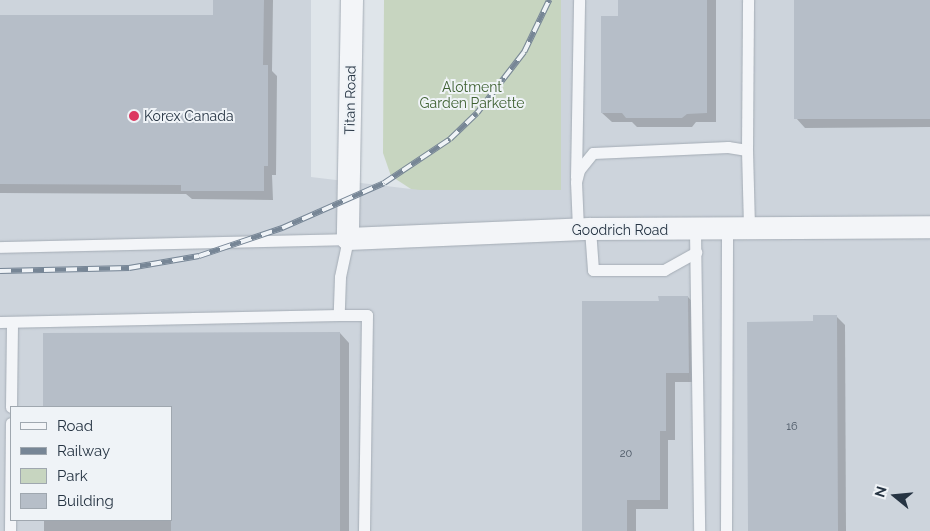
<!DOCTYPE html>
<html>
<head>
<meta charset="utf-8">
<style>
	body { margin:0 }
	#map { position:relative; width:930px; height:531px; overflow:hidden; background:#dfe5ea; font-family:Raleway,sans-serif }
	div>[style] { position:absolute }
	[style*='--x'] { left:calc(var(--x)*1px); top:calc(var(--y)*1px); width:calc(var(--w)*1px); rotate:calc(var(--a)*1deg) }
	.built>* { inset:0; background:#cdd4dc }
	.green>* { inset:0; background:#c7d5c0 }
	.shadow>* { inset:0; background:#0003 }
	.building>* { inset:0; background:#b6bec8; transform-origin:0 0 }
	.roads { filter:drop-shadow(0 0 1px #a4acb5) drop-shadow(0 0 1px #a4acb5) }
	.lane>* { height:11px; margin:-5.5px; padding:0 5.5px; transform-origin:5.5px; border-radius:5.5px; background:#f3f5f8 }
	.street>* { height:22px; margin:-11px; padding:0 11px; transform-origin:11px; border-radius:11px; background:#f3f5f8 }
	.rail>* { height:5.5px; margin-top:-2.75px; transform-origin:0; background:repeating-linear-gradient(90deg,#eff3f7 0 11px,#778696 0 22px); box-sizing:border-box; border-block:1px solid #778696 }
	.dots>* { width:14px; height:14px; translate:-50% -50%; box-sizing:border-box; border:2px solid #eff3f7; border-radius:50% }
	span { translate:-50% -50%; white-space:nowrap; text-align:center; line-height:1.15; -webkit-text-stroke:4px #eff3f7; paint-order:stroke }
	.number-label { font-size:11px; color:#4a5664 }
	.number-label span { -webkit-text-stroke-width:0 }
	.park-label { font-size:14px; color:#3f6132 }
	.street-label { font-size:14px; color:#263443 }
	.poi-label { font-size:14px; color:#263443 }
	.left { translate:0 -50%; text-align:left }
	.legend { position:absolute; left:10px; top:406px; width:162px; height:115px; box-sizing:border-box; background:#eff3f7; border:1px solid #9fa7af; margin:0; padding:6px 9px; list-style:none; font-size:15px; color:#263443 }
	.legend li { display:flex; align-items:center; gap:10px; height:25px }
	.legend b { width:25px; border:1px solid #9fa7af }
	.north { position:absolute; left:870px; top:471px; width:50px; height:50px; -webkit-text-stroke:4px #eff3f7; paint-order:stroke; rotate:287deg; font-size:14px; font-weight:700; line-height:20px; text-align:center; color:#263443 }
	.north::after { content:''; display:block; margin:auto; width:18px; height:22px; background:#263443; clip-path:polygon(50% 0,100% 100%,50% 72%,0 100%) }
</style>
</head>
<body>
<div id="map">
	<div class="built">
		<div style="clip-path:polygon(evenodd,0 0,311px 0,311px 177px,411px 189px,560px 190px,561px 0,930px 0,930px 531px,0 531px,0 0,11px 407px,171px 407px,171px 520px,11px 520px,11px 407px)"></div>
	</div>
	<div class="green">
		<div style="clip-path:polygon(384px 0,561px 0,561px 190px,420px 190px,411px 189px,391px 176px,383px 153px)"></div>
	</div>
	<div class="shadow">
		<div style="clip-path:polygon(215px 0,273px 0,272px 71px,277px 76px,276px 175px,272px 175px,273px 200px,192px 199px,186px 194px,0 193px,0 16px,215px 16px)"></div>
		<div style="clip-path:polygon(620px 0,716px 0,716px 122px,696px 122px,692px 127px,637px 127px,632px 122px,612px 122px,602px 113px,620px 17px)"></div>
		<div style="clip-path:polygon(795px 0,930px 0,930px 127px,805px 128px,796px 118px)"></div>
		<div style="clip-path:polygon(688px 297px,697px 307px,698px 382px,675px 382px,675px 440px,668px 440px,668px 509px,636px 509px,636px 531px,584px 531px,661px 302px)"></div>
		<div style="clip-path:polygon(836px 316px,845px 325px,846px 531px,749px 531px,814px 322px)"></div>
		<div style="clip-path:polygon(340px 333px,349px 343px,349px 531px,44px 531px,44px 520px,171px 520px,171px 407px,44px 407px,44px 334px)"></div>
	</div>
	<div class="building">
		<div style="clip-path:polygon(213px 0,264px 0,263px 65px,268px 65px,268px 166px,264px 166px,264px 191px,181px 191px,181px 185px,0 184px,0 15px,213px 15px)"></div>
		<div style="clip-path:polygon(618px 0,707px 0,707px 113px,687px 114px,682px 118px,626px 118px,622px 113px,601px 113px,601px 16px,618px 16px)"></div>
		<div style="left:794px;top:0;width:136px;height:119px"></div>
		<div style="clip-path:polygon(658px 296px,688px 296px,689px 373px,666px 373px,666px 431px,660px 431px,660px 500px,627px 500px,627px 531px,582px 531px,582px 301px,659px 301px)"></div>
		<div style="clip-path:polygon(813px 315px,837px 315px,838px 531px,748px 531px,747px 322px,813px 321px)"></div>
		<div style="clip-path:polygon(340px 332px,340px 531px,171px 531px,171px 407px,43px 407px,43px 333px)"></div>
	</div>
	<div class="roads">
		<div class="lane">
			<div style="--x:747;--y:150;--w:150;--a:-89.6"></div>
			<div style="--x:576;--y:177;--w:177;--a:-89"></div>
			<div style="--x:578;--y:229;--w:47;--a:-92.4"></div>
			<div style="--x:576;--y:182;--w:12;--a:-76"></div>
			<div style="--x:579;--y:170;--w:22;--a:-51"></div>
			<div style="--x:593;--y:153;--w:135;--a:-2.5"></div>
			<div style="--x:728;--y:147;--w:19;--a:9"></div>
			<div style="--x:747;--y:150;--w:79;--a:88.5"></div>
			<div style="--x:590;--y:229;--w:41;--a:85.8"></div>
			<div style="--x:593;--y:270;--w:71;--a:0"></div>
			<div style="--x:664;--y:270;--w:37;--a:-29"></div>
			<div style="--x:695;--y:231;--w:300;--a:89.2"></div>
			<div style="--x:0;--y:247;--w:348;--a:-1.3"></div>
			<div style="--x:348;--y:239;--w:39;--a:102"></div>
			<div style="--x:340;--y:277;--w:38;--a:92"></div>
			<div style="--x:339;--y:315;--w:339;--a:178.8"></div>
			<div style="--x:339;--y:315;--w:28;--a:0"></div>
			<div style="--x:367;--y:315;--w:216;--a:90.8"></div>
			<div style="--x:11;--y:407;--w:85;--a:-89.3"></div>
			<div style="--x:10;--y:531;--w:108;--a:-89.5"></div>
			<div style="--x:726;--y:531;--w:302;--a:-89.8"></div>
		</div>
		<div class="street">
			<div style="--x:352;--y:0;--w:239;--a:91"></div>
			<div style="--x:348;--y:239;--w:242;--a:-2.4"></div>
			<div style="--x:590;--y:229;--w:340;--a:-0.3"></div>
		</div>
	</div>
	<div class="rail">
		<div style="--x:0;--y:271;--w:129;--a:-1.3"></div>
		<div style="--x:129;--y:268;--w:71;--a:-9.7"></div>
		<div style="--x:199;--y:256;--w:88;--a:-18.6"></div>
		<div style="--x:282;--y:228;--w:111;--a:-23.8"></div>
		<div style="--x:384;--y:183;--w:79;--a:-33.7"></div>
		<div style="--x:450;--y:139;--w:37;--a:-44"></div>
		<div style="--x:477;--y:113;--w:77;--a:-52.4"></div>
		<div style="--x:524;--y:52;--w:58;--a:-64.3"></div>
	</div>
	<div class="dots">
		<div style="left:134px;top:116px;background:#dc3760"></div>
	</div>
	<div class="number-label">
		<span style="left:792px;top:427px">16</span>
		<span style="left:626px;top:454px">20</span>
	</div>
	<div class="park-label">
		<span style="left:472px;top:95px">Alotment<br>Garden Parkette</span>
	</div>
	<div class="street-label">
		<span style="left:350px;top:100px;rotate:-89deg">Titan Road</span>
		<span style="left:620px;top:230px">Goodrich Road</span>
	</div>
	<div class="poi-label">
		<span class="left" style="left:144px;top:116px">Korex Canada</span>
	</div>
	<ul class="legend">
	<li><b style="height:6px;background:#f3f5f8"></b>Road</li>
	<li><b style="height:6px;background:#778696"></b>Railway</li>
	<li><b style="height:14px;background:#c7d5c0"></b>Park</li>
	<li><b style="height:14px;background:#b6bec8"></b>Building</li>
	</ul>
	<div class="north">N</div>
</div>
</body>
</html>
